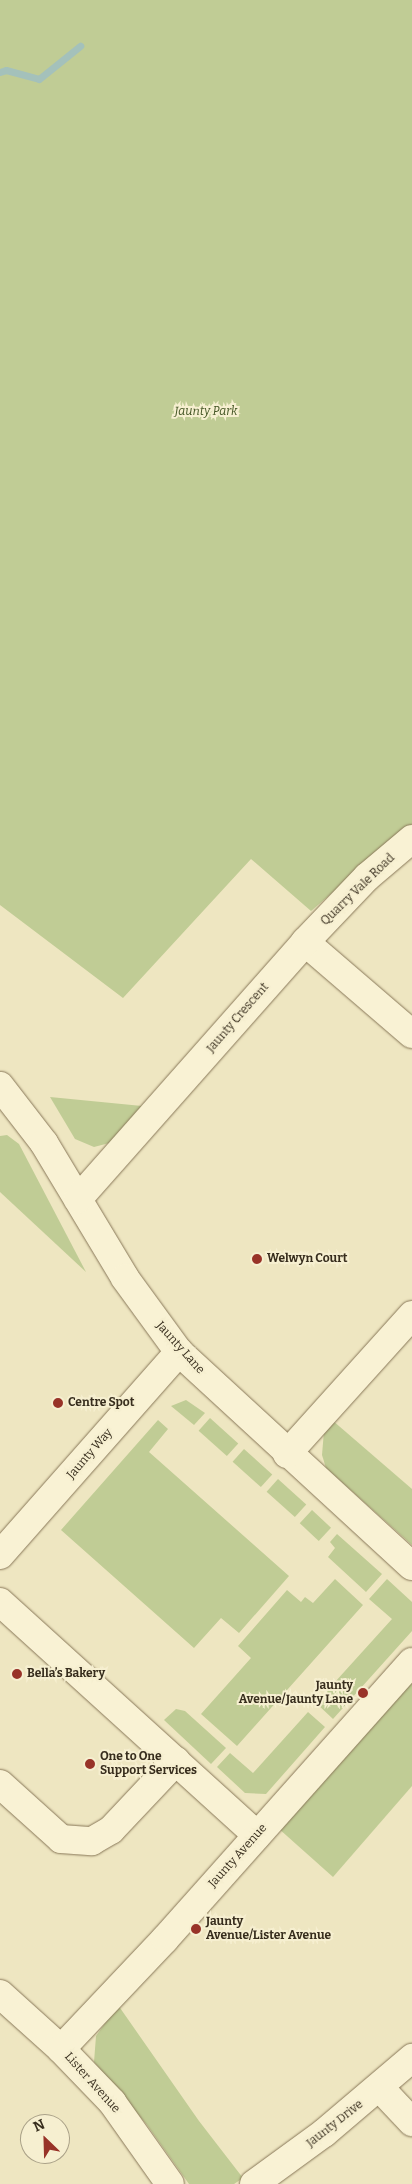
<!DOCTYPE html>
<html>
<head>
<meta charset="utf-8">
<style>
	body { margin:0 }
	#map { position:relative; width:412px; height:2184px; overflow:hidden; background:#eee6c1; font-family:Bitter,serif }
	div>[style] { position:absolute }
	[style*='--x'] { left:calc(var(--x)*1px); top:calc(var(--y)*1px); width:calc(var(--w)*1px); rotate:calc(var(--a)*1deg) }
	.green>* { inset:0; background:#c0cc95; transform-origin:0 0 }
	.stream>* { height:7px; margin:-3.5px; padding:0 3.5px; transform-origin:3.5px; border-radius:3.5px; background:#a4c1bb }
	.roads { filter:drop-shadow(0 0 1px #887758) drop-shadow(0 0 1px #887758) }
	.minor>* { height:28px; margin:-14px; padding:0 14px; transform-origin:14px; border-radius:14px; background:#f9f2d4 }
	.dots>* { width:14px; height:14px; translate:-50% -50%; box-sizing:border-box; border:2px solid #f6efd0; border-radius:50% }
	span { translate:-50% -50%; white-space:nowrap; text-align:center; line-height:1.15; -webkit-text-stroke:4px #f6efd0; paint-order:stroke }
	.park-label { font-size:12px; color:#425423; font-style:italic }
	.street-label { font-size:12px; color:#372d1d }
	.poi-label { font-size:12px; color:#372d1d; font-weight:700 }
	.left { translate:0 -50%; text-align:left }
	.right { translate:-100% -50%; text-align:right }
	.north { position:absolute; left:20px; top:2114px; width:50px; height:50px; box-sizing:border-box; background:#f6efd0; border:1px solid #aaa188; border-radius:50%; rotate:336deg; font-size:14px; font-weight:700; line-height:20px; text-align:center; color:#372d1d }
	.north::after { content:''; display:block; margin:auto; width:18px; height:22px; background:#983328; clip-path:polygon(50% 0,100% 100%,50% 72%,0 100%) }
</style>
</head>
<body>
<div id="map">
	<div class="green">
		<div style="clip-path:polygon(0 0,412px 0,412px 824px,311px 911px,251px 859px,123px 998px,0 905px)"></div>
		<div style="clip-path:polygon(50px 1097px,142px 1106px,113px 1142px,94px 1147px,75px 1139px)"></div>
		<div style="clip-path:polygon(7px 1135px,19px 1144px,86px 1272px,0 1192px,0 1136px)"></div>
		<div style="clip-path:polygon(186px 1400px,205px 1413px,194px 1425px,171px 1406px)"></div>
		<div style="left:210px;top:1418px;width:38px;height:17px;rotate:42deg"></div>
		<div style="clip-path:polygon(158px 1420px,168px 1429px,149px 1452px,289px 1576px,239px 1633px,221px 1618px,194px 1648px,61px 1530px)"></div>
		<div style="clip-path:polygon(332px 1420px,412px 1489px,412px 1545px,326px 1468px,322px 1455px,324px 1431px)"></div>
		<div style="left:244px;top:1449px;width:38px;height:17px;rotate:42deg"></div>
		<div style="left:278px;top:1479px;width:38px;height:17px;rotate:42deg"></div>
		<div style="left:312px;top:1510px;width:26px;height:18px;rotate:43deg"></div>
		<div style="clip-path:polygon(337px 1534px,382px 1574px,366px 1592px,328px 1557px,335px 1548px,330px 1542px)"></div>
		<div style="clip-path:polygon(335px 1579px,363px 1605px,237px 1746px,201px 1714px,251px 1658px,238px 1646px,287px 1590px,301px 1602px,305px 1597px,313px 1603px)"></div>
		<div style="clip-path:polygon(387px 1579px,412px 1602px,412px 1631px,333px 1719px,316px 1703px,392px 1619px,369px 1599px)"></div>
		<div style="clip-path:polygon(412px 1677px,412px 1786px,333px 1877px,278px 1828px)"></div>
		<div style="clip-path:polygon(176px 1709px,185px 1711px,226px 1748px,211px 1764px,164px 1720px)"></div>
		<div style="clip-path:polygon(308px 1712px,325px 1727px,266px 1794px,245px 1793px,217px 1767px,230px 1753px,253px 1773px)"></div>
		<div style="clip-path:polygon(118px 2005px,199px 2121px,243px 2178px,234px 2184px,189px 2184px,147px 2125px,94px 2062px,96px 2036px)"></div>
	</div>
	<div class="stream">
		<div style="--x:0;--y:72;--w:6;--a:-18"></div>
		<div style="--x:6;--y:70;--w:34;--a:15"></div>
		<div style="--x:39;--y:79;--w:53;--a:-38.8"></div>
	</div>
	<div class="roads">
		<div class="minor">
			<div style="--x:305;--y:942;--w:141;--a:40.7"></div>
			<div style="--x:0;--y:1086;--w:72;--a:52.3"></div>
			<div style="--x:44;--y:1143;--w:157;--a:59"></div>
			<div style="--x:125;--y:1278;--w:92;--a:53.9"></div>
			<div style="--x:179;--y:1352;--w:316;--a:42.6"></div>
			<div style="--x:78;--y:1199;--w:343;--a:-48.5"></div>
			<div style="--x:305;--y:942;--w:90;--a:-46.4"></div>
			<div style="--x:367;--y:877;--w:59;--a:-40.2"></div>
			<div style="--x:287;--y:1454;--w:187;--a:-48"></div>
			<div style="--x:0;--y:1555;--w:271;--a:-48.6"></div>
			<div style="--x:0;--y:1602;--w:347;--a:42.2"></div>
			<div style="--x:0;--y:1784;--w:82;--a:42"></div>
			<div style="--x:61;--y:1839;--w:31;--a:4"></div>
			<div style="--x:92;--y:1841;--w:22;--a:-30"></div>
			<div style="--x:111;--y:1830;--w:95;--a:-46.7"></div>
			<div style="--x:0;--y:1994;--w:82;--a:42"></div>
			<div style="--x:61;--y:2049;--w:74;--a:46.1"></div>
			<div style="--x:112;--y:2102;--w:100;--a:54.7"></div>
			<div style="--x:61;--y:2049;--w:151;--a:-46.6"></div>
			<div style="--x:165;--y:1939;--w:371;--a:-48.3"></div>
			<div style="--x:380;--y:2088;--w:47;--a:46.7"></div>
			<div style="--x:254;--y:2184;--w:87;--a:-36.1"></div>
			<div style="--x:324;--y:2133;--w:116;--a:-40.4"></div>
		</div>
	</div>
	<div class="dots">
		<div style="left:257px;top:1259px;background:#983328"></div>
		<div style="left:58px;top:1403px;background:#983328"></div>
		<div style="left:17px;top:1674px;background:#983328"></div>
		<div style="left:363px;top:1693px;background:#983328"></div>
		<div style="left:90px;top:1764px;background:#983328"></div>
		<div style="left:196px;top:1929px;background:#983328"></div>
	</div>
	<div class="park-label">
		<span style="left:206px;top:412px">Jaunty Park</span>
	</div>
	<div class="street-label">
		<span style="left:358px;top:890px;rotate:-44deg">Quarry Vale Road</span>
		<span style="left:238px;top:1018px;rotate:-49deg">Jaunty Crescent</span>
		<span style="left:180px;top:1348px;rotate:48deg">Jaunty Lane</span>
		<span style="left:90px;top:1454px;rotate:-49deg">Jaunty Way</span>
		<span style="left:238px;top:1856px;rotate:-48deg">Jaunty Avenue</span>
		<span style="left:92px;top:2083px;rotate:48deg">Lister Avenue</span>
		<span style="left:335px;top:2124px;rotate:-38deg">Jaunty Drive</span>
	</div>
	<div class="poi-label">
		<span class="left" style="left:267px;top:1259px">Welwyn Court</span>
		<span class="left" style="left:68px;top:1403px">Centre Spot</span>
		<span class="left" style="left:27px;top:1674px">Bella’s Bakery</span>
		<span class="right" style="left:353px;top:1693px">Jaunty<br>Avenue/Jaunty Lane</span>
		<span class="left" style="left:100px;top:1764px">One to One<br>Support Services</span>
		<span class="left" style="left:206px;top:1929px">Jaunty<br>Avenue/Lister Avenue</span>
	</div>
	<div class="north">N</div>
</div>
</body>
</html>
